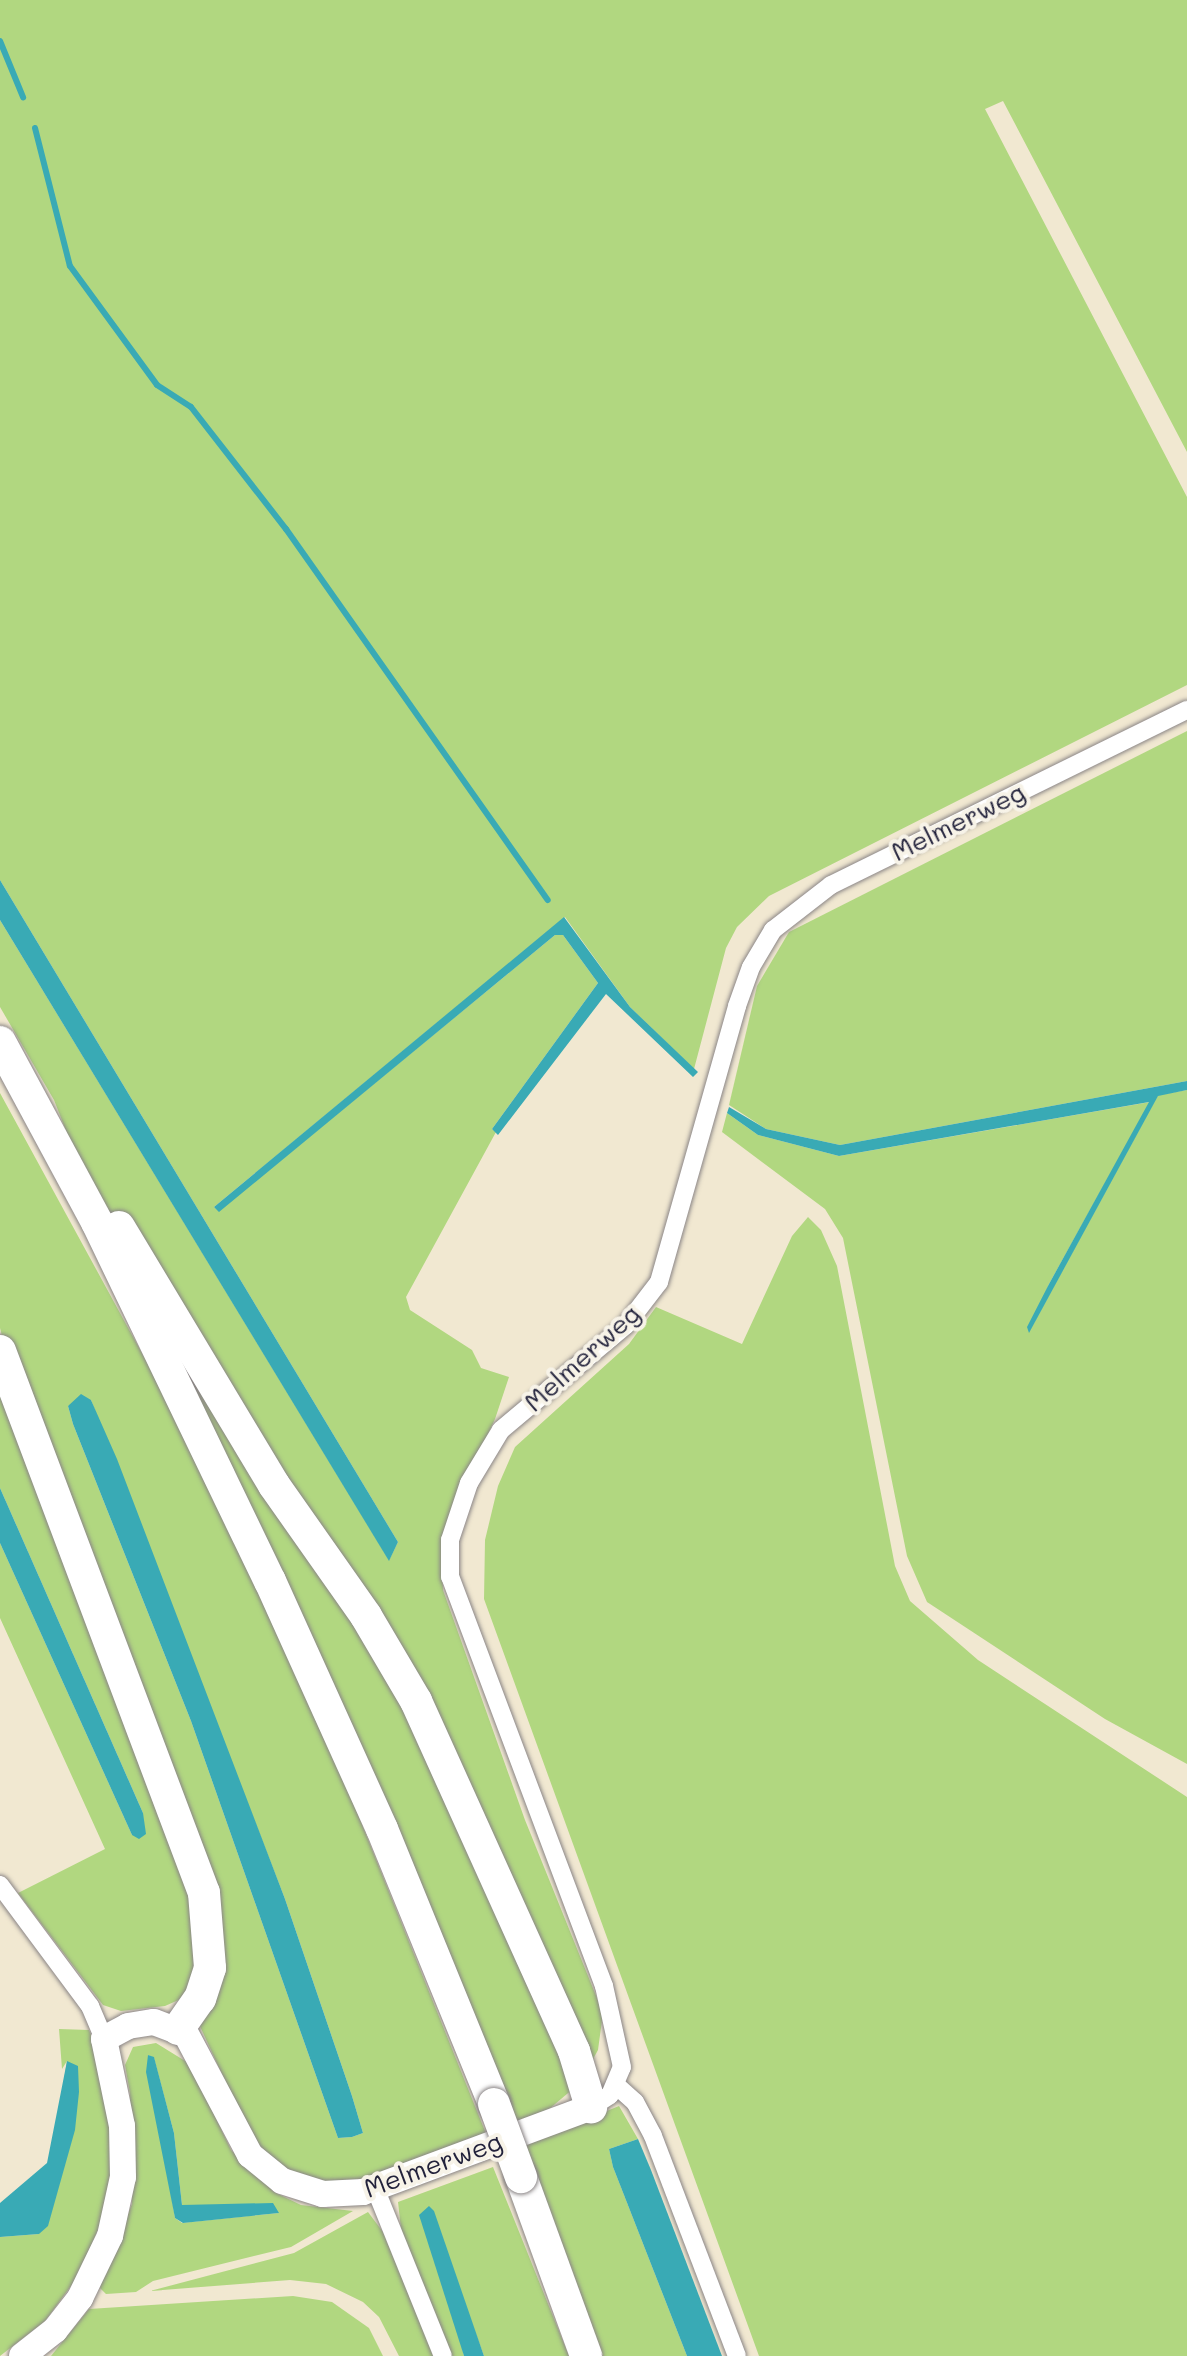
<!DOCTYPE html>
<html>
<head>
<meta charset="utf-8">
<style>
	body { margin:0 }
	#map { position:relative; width:1187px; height:2356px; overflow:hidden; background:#f1e8d1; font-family:Mali,sans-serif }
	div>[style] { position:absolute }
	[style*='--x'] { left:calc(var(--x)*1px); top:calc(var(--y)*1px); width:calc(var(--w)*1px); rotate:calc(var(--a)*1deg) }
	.green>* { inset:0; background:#b1d780 }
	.water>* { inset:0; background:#39aab5 }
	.stream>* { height:6px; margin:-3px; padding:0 3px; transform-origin:3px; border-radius:3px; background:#39aab5 }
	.roads { filter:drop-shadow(0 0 2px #8a8586) drop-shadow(0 0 2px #8a8586) }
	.street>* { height:18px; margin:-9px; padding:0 9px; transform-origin:9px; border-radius:9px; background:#fff }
	.secondary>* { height:26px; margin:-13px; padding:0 13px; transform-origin:13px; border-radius:13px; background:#fff }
	.highway>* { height:32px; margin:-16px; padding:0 16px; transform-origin:16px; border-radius:16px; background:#fff }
	.bridges { filter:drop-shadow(0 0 2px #8a8586) drop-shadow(0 0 2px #8a8586) }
	.highway-bridge>* { height:32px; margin:-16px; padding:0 16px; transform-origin:16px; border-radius:16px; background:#fff }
	span { translate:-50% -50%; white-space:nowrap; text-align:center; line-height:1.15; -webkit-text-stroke:8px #f7f3e8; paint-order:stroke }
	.street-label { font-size:26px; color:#22223b }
</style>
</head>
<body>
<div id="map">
	<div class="green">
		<div style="clip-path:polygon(0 0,1187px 0,1187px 452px,1003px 101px,985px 109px,1187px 497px,1187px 685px,769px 896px,737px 927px,726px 948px,694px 1069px,630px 1007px,565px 917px,214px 1207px,219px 1211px,555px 935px,563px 935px,598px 983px,492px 1129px,496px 1132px,406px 1297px,410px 1310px,472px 1350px,481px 1368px,509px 1377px,495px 1419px,448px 1518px,441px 1545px,443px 1590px,525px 1820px,603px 2013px,598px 2050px,580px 2083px,542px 2115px,517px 2125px,353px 1726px,94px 1202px,54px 1100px,0 1007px,0 920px,389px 1560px,398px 1542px,0 880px)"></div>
		<div style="clip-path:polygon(1187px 731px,1187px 1081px,840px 1145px,766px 1129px,729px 1105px,757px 986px,789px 932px)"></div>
		<div style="clip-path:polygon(1187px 1090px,1187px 1764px,1105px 1719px,927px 1602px,907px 1556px,843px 1238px,825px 1209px,722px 1132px,727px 1113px,758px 1135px,839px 1156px,1150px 1102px,1049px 1284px,1029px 1332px,1158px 1095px)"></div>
		<div style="clip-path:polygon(evenodd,0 1093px,168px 1401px,324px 1730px,487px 2136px,343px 2186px,296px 2179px,252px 2139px,198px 2022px,221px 1965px,9px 1364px,0 1328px,0 1093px,91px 1400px,285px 1899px,352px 2096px,363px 2133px,352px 2137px,338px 2138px,191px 1721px,73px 1424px,68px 1406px,91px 1400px)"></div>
		<div style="clip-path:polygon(808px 1217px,821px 1230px,837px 1266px,895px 1566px,910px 1601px,978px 1660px,1187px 1797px,1187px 2356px,759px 2356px,484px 1599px,485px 1540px,498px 1486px,515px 1447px,629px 1344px,656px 1307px,742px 1344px,792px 1236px)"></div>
		<div style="clip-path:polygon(0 1389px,173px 1822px,205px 1947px,183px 1998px,165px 2006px,121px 2011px,103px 2005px,18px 1893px,105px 1849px,0 1618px,0 1543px,132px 1835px,143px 1813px,0 1488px)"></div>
		<div style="clip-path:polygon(59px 2029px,89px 2030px,99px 2056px,107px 2083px,112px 2167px,101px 2222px,79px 2275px,45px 2321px,0 2356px,0 2237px,39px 2234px,67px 2061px,62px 2069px)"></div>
		<div style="clip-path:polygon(evenodd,156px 2043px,190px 2064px,231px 2150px,274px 2192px,301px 2205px,353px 2211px,291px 2247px,153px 2281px,136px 2292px,106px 2294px,100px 2288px,102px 2277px,132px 2204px,130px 2093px,125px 2065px,133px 2047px,156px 2043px,148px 2055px,154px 2058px,174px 2133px,182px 2205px,279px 2213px,182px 2223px,175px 2218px,148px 2055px)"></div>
		<div style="clip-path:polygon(619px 2106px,638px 2139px,609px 2149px,613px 2167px,687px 2356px,603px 2356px,524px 2145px)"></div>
		<div style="clip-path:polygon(493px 2167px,569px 2356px,484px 2356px,429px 2206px,464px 2356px,449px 2356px,403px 2247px,398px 2202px)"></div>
		<div style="clip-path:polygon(368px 2212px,383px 2232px,434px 2356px,399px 2356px,379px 2317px,363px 2302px,326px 2284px,290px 2280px,150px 2291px,294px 2253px)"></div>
		<div style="clip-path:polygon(293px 2296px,332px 2302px,369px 2328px,383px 2356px,51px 2356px,89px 2309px)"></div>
	</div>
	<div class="water">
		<div style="clip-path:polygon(0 880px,398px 1542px,389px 1561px,0 920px)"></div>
		<div style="clip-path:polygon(564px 917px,630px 1007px,698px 1072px,693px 1077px,606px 994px,498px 1135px,492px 1129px,598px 983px,563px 935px,555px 935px,219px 1212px,214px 1207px)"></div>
		<div style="clip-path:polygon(1187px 1081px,1187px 1090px,1158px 1096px,1029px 1333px,1027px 1327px,1049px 1284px,1149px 1102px,839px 1156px,758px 1135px,727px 1113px,729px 1107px,766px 1129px,840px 1145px)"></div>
		<div style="clip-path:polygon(81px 1394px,91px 1400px,117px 1459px,285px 1899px,352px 2096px,363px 2133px,352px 2137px,338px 2138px,191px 1721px,73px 1424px,68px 1406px)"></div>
		<div style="clip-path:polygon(0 1488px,143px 1813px,146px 1834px,139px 1839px,132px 1835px,0 1543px)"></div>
		<div style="clip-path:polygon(148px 2055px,154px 2057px,174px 2133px,182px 2205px,273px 2203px,279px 2213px,183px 2223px,175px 2218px,146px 2072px)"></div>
		<div style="clip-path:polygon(67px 2061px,78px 2066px,79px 2092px,75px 2130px,48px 2226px,39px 2234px,0 2237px,0 2203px,47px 2163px)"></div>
		<div style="clip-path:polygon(638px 2139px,651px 2170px,722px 2356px,687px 2356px,613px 2167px,609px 2149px)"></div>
		<div style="clip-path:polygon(429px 2206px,434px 2211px,484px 2356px,464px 2356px,419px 2215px)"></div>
	</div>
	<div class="stream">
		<div style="--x:0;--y:41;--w:61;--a:67.7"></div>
		<div style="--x:35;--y:128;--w:142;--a:75.8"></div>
		<div style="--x:70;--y:266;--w:147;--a:53.8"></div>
		<div style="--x:157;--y:385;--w:40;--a:32.9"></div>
		<div style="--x:191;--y:407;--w:155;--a:52.1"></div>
		<div style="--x:286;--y:529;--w:454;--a:54.8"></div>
	</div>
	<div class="roads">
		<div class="street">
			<div style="--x:0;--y:1885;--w:151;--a:53.4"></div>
			<div style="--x:90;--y:2006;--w:36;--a:67"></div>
			<div style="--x:617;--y:2086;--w:24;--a:42"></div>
			<div style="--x:635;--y:2102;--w:38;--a:62"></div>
			<div style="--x:653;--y:2136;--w:235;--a:69.1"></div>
			<div style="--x:591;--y:2107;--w:22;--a:-32"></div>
			<div style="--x:610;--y:2095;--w:30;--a:-67"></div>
			<div style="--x:622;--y:2067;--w:83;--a:-102.5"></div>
			<div style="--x:604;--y:1986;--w:437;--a:-110.6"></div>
			<div style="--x:450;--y:1577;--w:37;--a:-90"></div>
			<div style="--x:450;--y:1540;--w:60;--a:-71.6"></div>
			<div style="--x:469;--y:1483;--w:62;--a:-58.9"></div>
			<div style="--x:501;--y:1430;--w:163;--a:-40"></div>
			<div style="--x:626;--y:1325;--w:54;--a:-52.5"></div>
			<div style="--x:659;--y:1282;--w:287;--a:-74.2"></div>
			<div style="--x:737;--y:1006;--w:41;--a:-70.3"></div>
			<div style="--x:751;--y:967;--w:43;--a:-59.3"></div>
			<div style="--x:773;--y:930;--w:73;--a:-37.8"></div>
			<div style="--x:831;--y:885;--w:397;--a:-26.2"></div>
			<div style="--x:375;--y:2188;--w:181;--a:68"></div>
		</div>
		<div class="secondary">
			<div style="--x:22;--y:2356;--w:42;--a:-38.2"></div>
			<div style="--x:55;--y:2330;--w:41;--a:-52"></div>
			<div style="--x:80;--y:2298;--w:69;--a:-64.2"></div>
			<div style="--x:110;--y:2236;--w:60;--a:-77.6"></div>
			<div style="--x:123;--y:2177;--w:51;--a:-91.1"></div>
			<div style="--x:122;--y:2126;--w:89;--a:-101.7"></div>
			<div style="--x:104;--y:2039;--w:27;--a:-28"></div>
			<div style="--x:128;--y:2026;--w:26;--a:-9"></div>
			<div style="--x:154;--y:2022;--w:34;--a:21"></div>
			<div style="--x:186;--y:2034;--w:137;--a:62.1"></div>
			<div style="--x:250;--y:2155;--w:41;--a:39.1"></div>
			<div style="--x:282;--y:2181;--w:43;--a:17.6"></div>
			<div style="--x:323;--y:2194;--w:40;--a:-2.9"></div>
			<div style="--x:363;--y:2192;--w:243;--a:-20.4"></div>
		</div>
		<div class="highway">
			<div style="--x:0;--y:1042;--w:204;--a:61.7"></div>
			<div style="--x:97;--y:1222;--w:399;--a:64.3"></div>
			<div style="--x:270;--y:1581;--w:272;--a:65.7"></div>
			<div style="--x:382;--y:1829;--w:297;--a:67.8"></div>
			<div style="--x:119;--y:1227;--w:301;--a:59"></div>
			<div style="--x:274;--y:1485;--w:160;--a:54.9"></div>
			<div style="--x:366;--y:1616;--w:99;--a:59.5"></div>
			<div style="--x:416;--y:1701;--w:384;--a:65.7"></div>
			<div style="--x:574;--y:2051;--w:59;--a:73.1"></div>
			<div style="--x:0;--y:1351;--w:579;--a:69.37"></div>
			<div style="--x:204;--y:1893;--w:75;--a:85.4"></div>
			<div style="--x:210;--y:1968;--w:32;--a:108"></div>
			<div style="--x:200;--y:1998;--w:38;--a:125"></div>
			<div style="--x:521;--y:2177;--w:190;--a:70"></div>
		</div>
	</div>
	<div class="bridges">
		<div class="highway-bridge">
			<div style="--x:494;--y:2104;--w:78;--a:69.7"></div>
		</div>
	</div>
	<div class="street-label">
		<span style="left:958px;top:822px;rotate:-26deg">Melmerweg</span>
		<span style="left:582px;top:1358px;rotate:-42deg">Melmerweg</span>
		<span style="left:433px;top:2165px;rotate:-20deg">Melmerweg</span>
	</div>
</div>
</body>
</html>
